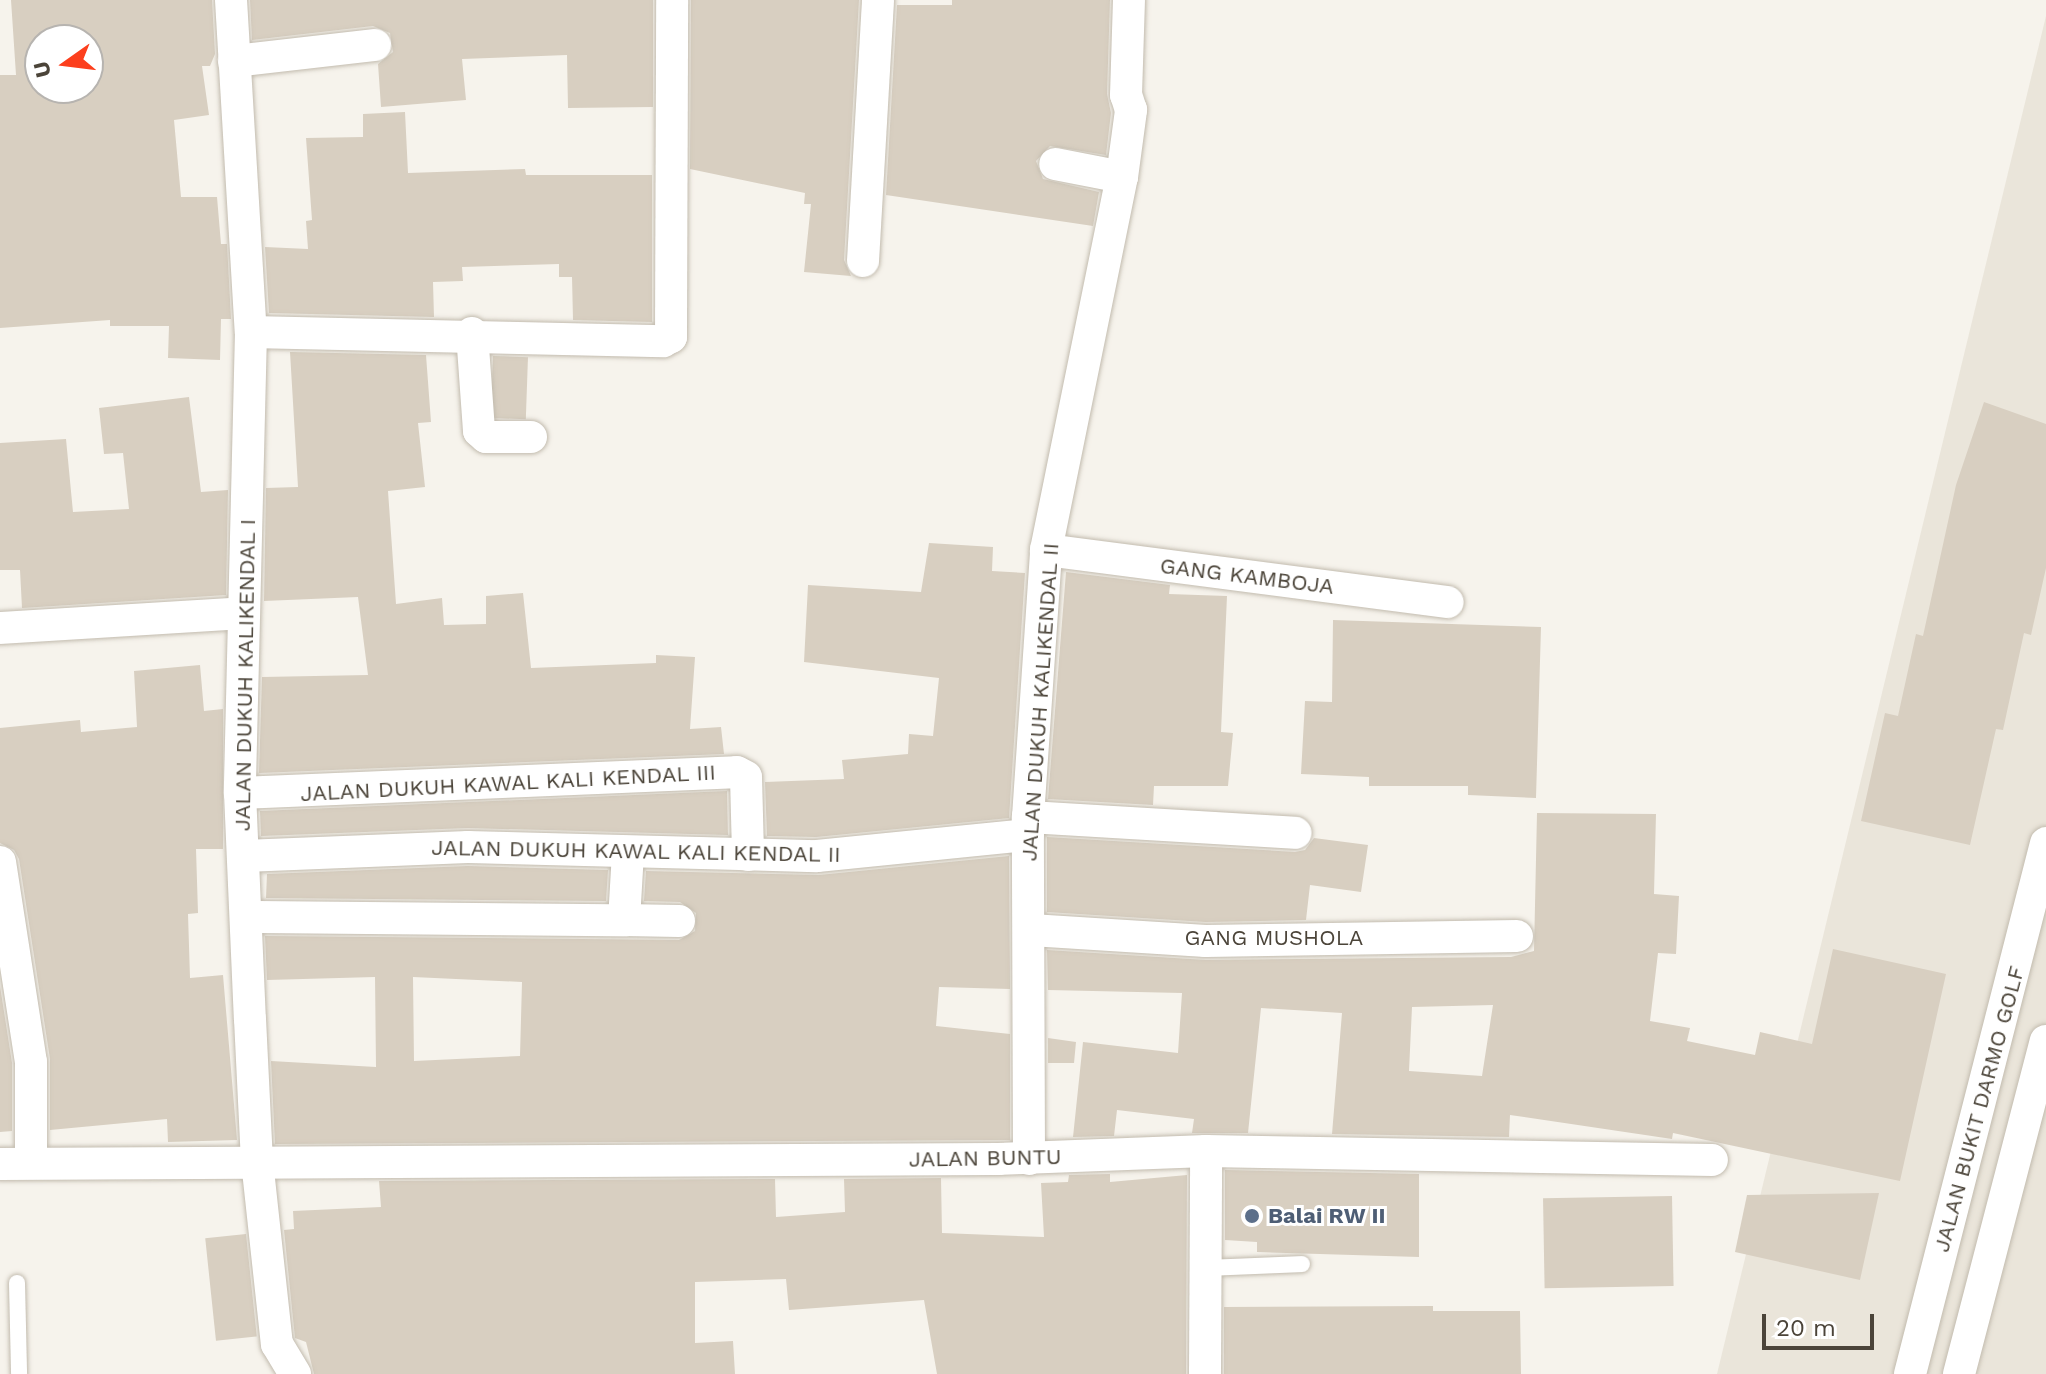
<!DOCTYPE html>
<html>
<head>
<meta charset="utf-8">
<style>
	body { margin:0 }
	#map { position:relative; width:2046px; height:1374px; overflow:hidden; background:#f6f3ec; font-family:"Work Sans",sans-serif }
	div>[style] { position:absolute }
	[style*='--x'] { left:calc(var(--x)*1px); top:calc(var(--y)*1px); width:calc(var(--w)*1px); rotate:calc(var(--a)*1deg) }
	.residential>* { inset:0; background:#eae5da }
	.building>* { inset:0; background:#d8cfc1; transform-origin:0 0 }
	.roads { filter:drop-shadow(0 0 2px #c2bbae) drop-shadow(0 0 2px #c2bbae) }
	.service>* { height:16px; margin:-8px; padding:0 8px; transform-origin:8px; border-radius:8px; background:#fff }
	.minor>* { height:32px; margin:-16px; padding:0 16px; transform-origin:16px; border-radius:16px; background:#fff }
	.dots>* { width:22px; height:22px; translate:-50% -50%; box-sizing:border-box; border:4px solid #fff; border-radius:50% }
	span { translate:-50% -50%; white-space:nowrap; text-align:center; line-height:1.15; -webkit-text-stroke:6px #fff; paint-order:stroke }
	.street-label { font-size:22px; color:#4b4439 }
	.service-label { font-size:22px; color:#4e5e75; font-weight:700 }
	.left { translate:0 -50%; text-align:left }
	.north { position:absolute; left:24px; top:24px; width:80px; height:80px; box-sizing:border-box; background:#fff; border:2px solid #b7b4b0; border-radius:50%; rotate:256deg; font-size:22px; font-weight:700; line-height:32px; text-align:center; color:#4b4439 }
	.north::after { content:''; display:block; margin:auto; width:28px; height:36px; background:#fc3f1d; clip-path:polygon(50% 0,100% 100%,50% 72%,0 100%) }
	.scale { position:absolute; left:1762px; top:1314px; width:112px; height:36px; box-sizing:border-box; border:4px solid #4b4439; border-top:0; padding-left:10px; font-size:24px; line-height:28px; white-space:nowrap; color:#4b4439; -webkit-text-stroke:6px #fff; paint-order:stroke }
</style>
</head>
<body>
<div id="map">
	<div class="residential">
		<div style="clip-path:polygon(2046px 16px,2046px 1374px,1717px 1374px)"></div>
	</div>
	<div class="building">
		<div style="clip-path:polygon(evenodd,11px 0,212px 0,215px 54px,210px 66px,202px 66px,209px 115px,174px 120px,181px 197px,217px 197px,221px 244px,227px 244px,231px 319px,221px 319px,220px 360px,168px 358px,169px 326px,110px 326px,110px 320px,0 328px,0 75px,16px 75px,11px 0,40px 40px,88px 40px,88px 88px,40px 88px,40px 40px)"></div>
		<div style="clip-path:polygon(250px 0,653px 0,653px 107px,568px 108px,567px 55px,462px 59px,466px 100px,381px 107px,378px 64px,393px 52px,390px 33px,373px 26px,252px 40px)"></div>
		<div style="clip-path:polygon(691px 0,859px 0,844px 260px,851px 276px,804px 272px,811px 204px,804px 204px,805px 193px,690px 169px)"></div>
		<div style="clip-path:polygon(952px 0,1110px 0,1107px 94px,1111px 113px,1106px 155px,1050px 146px,1036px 161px,1043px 179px,1099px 192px,1093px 226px,886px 195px,897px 5px,952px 5px)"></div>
		<div style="clip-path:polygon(405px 112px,408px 173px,525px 169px,526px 175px,652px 175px,652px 322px,573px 320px,572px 277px,559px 277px,559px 264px,462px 267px,463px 281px,433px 282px,434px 317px,269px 313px,265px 247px,308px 249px,306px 221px,312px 220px,306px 138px,363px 137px,363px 114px)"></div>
		<div style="clip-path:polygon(290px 352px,426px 355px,431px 422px,418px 423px,425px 487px,388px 491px,396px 604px,442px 598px,444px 625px,486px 624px,486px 596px,523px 593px,531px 668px,656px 663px,656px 655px,695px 657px,690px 729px,721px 727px,724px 754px,259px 773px,262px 677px,368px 675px,358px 597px,264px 601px,266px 488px,298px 487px)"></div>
		<div style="left:493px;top:356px;width:35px;height:62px;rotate:2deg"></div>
		<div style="clip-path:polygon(189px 397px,201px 492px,228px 490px,226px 595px,22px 608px,20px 570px,0 570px,0 443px,66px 439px,73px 512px,129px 509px,123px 453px,104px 454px,99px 408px)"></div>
		<div style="clip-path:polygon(1984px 402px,2046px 424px,2046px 568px,2031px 635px,2024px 633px,2003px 730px,1996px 729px,1970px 845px,1861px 821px,1885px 713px,1898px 716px,1916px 634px,1923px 636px,1956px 485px)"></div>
		<div style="clip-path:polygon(929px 543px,993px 547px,992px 571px,1025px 573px,1009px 818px,816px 837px,767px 836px,765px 782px,844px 779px,842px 760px,908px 754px,909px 734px,933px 736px,939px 678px,804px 662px,808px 585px,921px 592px)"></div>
		<div style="clip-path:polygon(1066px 572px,1170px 585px,1169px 594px,1227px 596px,1221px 732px,1233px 733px,1228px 786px,1154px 786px,1153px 805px,1048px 799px)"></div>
		<div style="clip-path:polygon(1333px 620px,1541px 627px,1536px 798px,1468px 795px,1468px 786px,1369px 786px,1369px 777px,1301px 774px,1305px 701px,1332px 702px)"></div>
		<div style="clip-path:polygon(200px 665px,204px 711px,223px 709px,223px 849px,196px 849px,198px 913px,188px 914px,190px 978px,223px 975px,237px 1140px,168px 1142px,167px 1119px,50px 1130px,50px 1059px,19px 859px,14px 850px,0 843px,0 728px,80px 720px,81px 732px,137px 727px,134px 671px)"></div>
		<div style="clip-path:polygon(727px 791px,728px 835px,468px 828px,261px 836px,260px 811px)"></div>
		<div style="clip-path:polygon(evenodd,1537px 813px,1656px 814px,1654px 894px,1679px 896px,1676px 954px,1658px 953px,1650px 1021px,1690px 1028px,1687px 1041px,1755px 1055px,1760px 1032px,1812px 1044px,1833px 949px,1946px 974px,1900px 1181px,1673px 1133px,1672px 1139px,1510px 1115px,1509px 1137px,1332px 1134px,1342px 1013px,1261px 1008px,1248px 1133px,1192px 1133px,1194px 1119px,1117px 1110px,1114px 1136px,1073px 1137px,1083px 1042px,1178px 1053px,1182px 993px,1048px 990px,1047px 950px,1206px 960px,1511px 957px,1534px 951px,1537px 813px,1493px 1005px,1482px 1076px,1409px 1071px,1412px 1007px,1493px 1005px)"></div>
		<div style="clip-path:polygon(1047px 837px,1295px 852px,1305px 850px,1314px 838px,1368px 845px,1361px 892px,1310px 885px,1306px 920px,1206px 922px,1047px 912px)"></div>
		<div style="clip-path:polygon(evenodd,1009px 856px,1010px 989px,939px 987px,936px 1026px,1010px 1034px,1010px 1140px,275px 1144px,271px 1061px,376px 1067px,375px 977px,267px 980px,265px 936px,679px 940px,695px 931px,696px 913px,680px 902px,644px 901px,646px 871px,819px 875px,1009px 856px,413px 977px,522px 982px,520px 1056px,414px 1061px,413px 977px)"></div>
		<div style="clip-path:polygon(468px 866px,608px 870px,606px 901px,266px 898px,267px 874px)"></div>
		<div style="clip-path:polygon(0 986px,12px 1063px,12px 1131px,0 1132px)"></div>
		<div style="clip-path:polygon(1048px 1038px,1076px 1042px,1074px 1063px,1048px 1063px)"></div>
		<div style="clip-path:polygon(1225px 1170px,1419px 1174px,1419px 1257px,1257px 1252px,1257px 1242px,1225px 1240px)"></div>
		<div style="clip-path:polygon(1110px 1174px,1110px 1182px,1187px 1175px,1186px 1374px,937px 1374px,924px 1300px,789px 1310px,786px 1279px,695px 1282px,695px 1343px,733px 1341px,735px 1374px,314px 1374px,306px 1342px,295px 1338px,284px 1230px,294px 1229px,293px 1211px,381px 1207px,379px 1181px,775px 1179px,776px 1217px,845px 1212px,844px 1179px,941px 1178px,942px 1233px,1044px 1237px,1041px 1183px,1068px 1182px,1069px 1175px)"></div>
		<div style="clip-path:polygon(1879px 1193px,1860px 1280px,1735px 1252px,1747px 1195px)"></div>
		<div style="left:1672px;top:1196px;width:90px;height:129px;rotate:89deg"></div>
		<div style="left:246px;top:1234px;width:103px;height:41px;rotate:84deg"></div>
		<div style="clip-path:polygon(1433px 1306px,1433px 1311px,1520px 1311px,1521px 1374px,1224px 1374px,1224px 1307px)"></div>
	</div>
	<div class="roads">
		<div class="service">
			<div style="--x:1208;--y:1268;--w:94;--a:-2.4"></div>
			<div style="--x:17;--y:1283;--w:91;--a:88.7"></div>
		</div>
		<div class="minor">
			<div style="--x:231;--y:0;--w:333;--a:86.6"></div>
			<div style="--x:251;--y:332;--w:461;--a:91.4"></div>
			<div style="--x:240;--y:793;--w:226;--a:87.5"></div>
			<div style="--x:250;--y:1019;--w:142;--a:87.2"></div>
			<div style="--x:257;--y:1161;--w:184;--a:83.8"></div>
			<div style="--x:277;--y:1344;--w:35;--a:59"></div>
			<div style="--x:234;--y:61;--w:142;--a:-6.5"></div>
			<div style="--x:1122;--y:177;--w:68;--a:-82.3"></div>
			<div style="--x:1131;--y:110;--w:16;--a:-108"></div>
			<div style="--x:1126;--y:95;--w:95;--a:-88.2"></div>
			<div style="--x:863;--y:261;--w:261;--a:-86.7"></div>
			<div style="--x:251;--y:332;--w:412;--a:1.3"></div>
			<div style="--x:663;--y:341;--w:9;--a:-27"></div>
			<div style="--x:671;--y:337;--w:337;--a:-89.8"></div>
			<div style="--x:472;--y:333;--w:98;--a:85.9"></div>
			<div style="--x:479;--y:431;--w:9;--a:41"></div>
			<div style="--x:486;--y:437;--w:45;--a:0"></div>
			<div style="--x:1046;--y:550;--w:405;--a:7.4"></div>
			<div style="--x:0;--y:628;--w:244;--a:-3.5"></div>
			<div style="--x:240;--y:793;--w:497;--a:-2.4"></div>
			<div style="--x:737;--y:772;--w:10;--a:29"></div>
			<div style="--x:746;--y:777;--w:78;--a:88.5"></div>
			<div style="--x:1028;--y:817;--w:268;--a:3.4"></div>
			<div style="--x:244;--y:856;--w:224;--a:-2.3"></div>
			<div style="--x:468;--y:847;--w:349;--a:1.5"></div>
			<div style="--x:817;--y:856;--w:212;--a:-5.7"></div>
			<div style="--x:0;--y:862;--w:202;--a:81.2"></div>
			<div style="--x:31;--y:1062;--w:101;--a:90"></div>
			<div style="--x:246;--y:917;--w:378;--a:0.5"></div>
			<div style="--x:624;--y:920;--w:68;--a:-86.6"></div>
			<div style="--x:624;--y:920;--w:55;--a:1"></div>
			<div style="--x:1031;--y:930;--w:175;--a:3.6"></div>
			<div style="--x:1206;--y:941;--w:311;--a:-0.9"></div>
			<div style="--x:1029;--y:1159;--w:342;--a:-90.2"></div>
			<div style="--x:1028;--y:817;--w:268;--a:-86.1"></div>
			<div style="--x:1046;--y:550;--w:381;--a:-78.5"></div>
			<div style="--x:1122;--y:177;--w:68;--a:-169"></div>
			<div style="--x:0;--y:1164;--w:998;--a:-0.29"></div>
			<div style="--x:998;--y:1159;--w:208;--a:-2.2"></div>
			<div style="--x:1206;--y:1151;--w:506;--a:1.02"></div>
			<div style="--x:1205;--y:1374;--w:223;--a:-89.7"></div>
			<div style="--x:1910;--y:1374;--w:548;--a:-75.63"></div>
			<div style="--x:1959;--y:1374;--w:344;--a:-75.4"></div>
		</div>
	</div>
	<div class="dots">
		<div style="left:1252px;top:1216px;background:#5c6f8a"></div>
	</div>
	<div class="street-label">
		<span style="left:1247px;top:576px;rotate:7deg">GANG KAMBOJA</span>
		<span style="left:245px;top:675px;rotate:-89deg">JALAN DUKUH KALIKENDAL I</span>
		<span style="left:1040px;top:702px;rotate:-86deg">JALAN DUKUH KALIKENDAL II</span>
		<span style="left:508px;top:783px;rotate:-3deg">JALAN DUKUH KAWAL KALI KENDAL III</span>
		<span style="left:636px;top:851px;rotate:1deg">JALAN DUKUH KAWAL KALI KENDAL II</span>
		<span style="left:1274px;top:938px">GANG MUSHOLA</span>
		<span style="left:1979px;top:1109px;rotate:-75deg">JALAN BUKIT DARMO GOLF</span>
		<span style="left:985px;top:1158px;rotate:-1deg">JALAN BUNTU</span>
	</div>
	<div class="service-label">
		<span class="left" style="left:1268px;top:1216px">Balai RW II</span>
	</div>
	<div class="north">U</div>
	<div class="scale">20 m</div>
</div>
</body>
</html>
